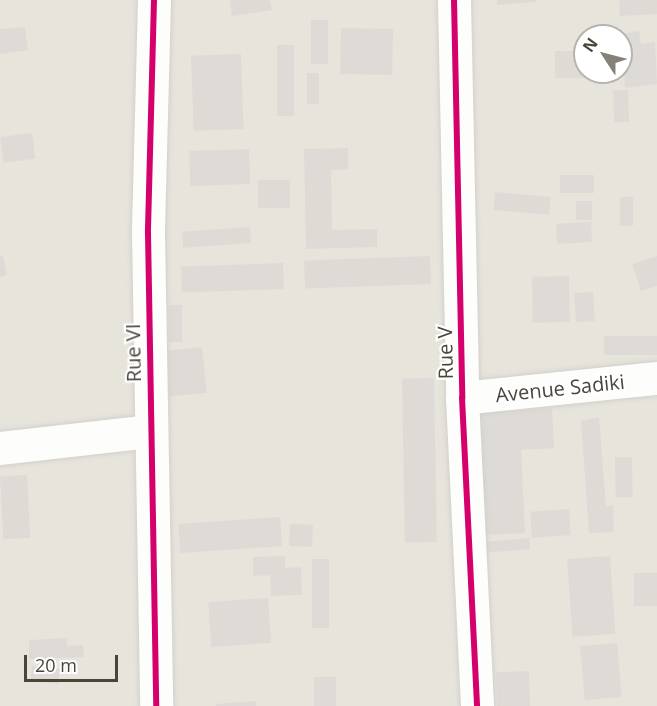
<!DOCTYPE html>
<html>
<head>
<meta charset="utf-8">
<style>
	body { margin:0 }
	#map { position:relative; width:657px; height:706px; overflow:hidden; background:#f4f2ee; font-family:"Open Sans",sans-serif }
	div>[style] { position:absolute }
	[style*='--x'] { left:calc(var(--x)*1px); top:calc(var(--y)*1px); width:calc(var(--w)*1px); rotate:calc(var(--a)*1deg) }
	.residential>* { inset:0; background:#e7e4dc }
	.building>* { inset:0; background:#dedbd6; transform-origin:0 0 }
	.roads { filter:drop-shadow(0 0 2px #d2d0cb) drop-shadow(0 0 2px #d2d0cb) }
	.minor>* { height:33px; margin:-16.5px; padding:0 16.5px; transform-origin:16.5px; border-radius:16.5px; background:#fdfdfc }
	.cycleway>* { height:6px; margin:-3px; padding:0 3px; transform-origin:3px; border-radius:3px; background:#d6006c }
	span { translate:-50% -50%; white-space:nowrap; text-align:center; line-height:1.15; -webkit-text-stroke:4.5px #fff; paint-order:stroke }
	.street-label { font-size:20px; color:#4b4439 }
	.north { position:absolute; left:573px; top:24px; width:60px; height:60px; box-sizing:border-box; background:#fff; border:2px solid #b7b4b0; border-radius:50%; rotate:306deg; font-size:16px; font-weight:700; line-height:24px; text-align:center; color:#4b4439 }
	.north::after { content:''; display:block; margin:auto; width:21px; height:27px; background:#868178; clip-path:polygon(50% 0,100% 100%,50% 72%,0 100%) }
	.scale { position:absolute; left:24px; top:655px; width:94px; height:27px; box-sizing:border-box; border:3px solid #4b4439; border-top:0; padding-left:8px; font-size:18px; line-height:21px; white-space:nowrap; color:#4b4439; -webkit-text-stroke:4px #fff; paint-order:stroke }
</style>
</head>
<body>
<div id="map">
	<div class="residential">
		<div style="clip-path:polygon(evenodd,0 0,657px 0,657px 706px,0 706px,0 0,585px 36px,621px 36px,621px 72px,585px 72px,585px 36px)"></div>
	</div>
	<div class="building">
		<div style="clip-path:polygon(230px 0,270px 0,272px 10px,232px 16px)"></div>
		<div style="clip-path:polygon(497px 0,536px 0,536px 2px,497px 5px)"></div>
		<div style="clip-path:polygon(619px 0,657px 0,657px 14px,620px 16px)"></div>
		<div style="left:311px;top:20px;width:17px;height:44px"></div>
		<div style="clip-path:polygon(25px 27px,28px 50px,0 54px,0 29px)"></div>
		<div style="left:341px;top:28px;width:52px;height:46px;rotate:1deg"></div>
		<div style="clip-path:polygon(639px 31px,641px 44px,655px 42px,657px 84px,625px 88px,621px 36px,616px 35px)"></div>
		<div style="left:277px;top:45px;width:17px;height:71px"></div>
		<div style="left:555px;top:51px;width:30px;height:27px"></div>
		<div style="left:241px;top:54px;width:75px;height:50px;rotate:88deg"></div>
		<div style="left:307px;top:73px;width:12px;height:31px"></div>
		<div style="left:628px;top:90px;width:32px;height:15px;rotate:88deg"></div>
		<div style="left:32px;top:133px;width:26px;height:32px;rotate:83deg"></div>
		<div style="clip-path:polygon(348px 148px,348px 169px,331px 170px,332px 230px,377px 229px,377px 247px,306px 249px,304px 149px)"></div>
		<div style="left:249px;top:149px;width:35px;height:60px;rotate:88deg"></div>
		<div style="left:594px;top:175px;width:18px;height:34px;rotate:90deg"></div>
		<div style="left:290px;top:180px;width:28px;height:32px;rotate:90deg"></div>
		<div style="left:495px;top:192px;width:56px;height:18px;rotate:5deg"></div>
		<div style="left:620px;top:197px;width:13px;height:29px"></div>
		<div style="left:576px;top:201px;width:16px;height:19px"></div>
		<div style="left:591px;top:222px;width:20px;height:35px;rotate:87deg"></div>
		<div style="left:250px;top:227px;width:16px;height:68px;rotate:86deg"></div>
		<div style="clip-path:polygon(3px 255px,7px 275px,0 277px,0 256px)"></div>
		<div style="left:430px;top:256px;width:28px;height:126px;rotate:88deg"></div>
		<div style="clip-path:polygon(657px 256px,657px 286px,641px 291px,632px 264px)"></div>
		<div style="left:283px;top:263px;width:26px;height:102px;rotate:88deg"></div>
		<div style="left:569px;top:276px;width:46px;height:37px;rotate:89deg"></div>
		<div style="left:593px;top:292px;width:29px;height:19px;rotate:86deg"></div>
		<div style="left:169px;top:305px;width:13px;height:37px"></div>
		<div style="left:657px;top:336px;width:19px;height:53px;rotate:90deg"></div>
		<div style="left:202px;top:347px;width:46px;height:38px;rotate:84deg"></div>
		<div style="left:434px;top:378px;width:164px;height:32px;rotate:89deg"></div>
		<div style="clip-path:polygon(552px 408px,554px 448px,521px 450px,525px 533px,483px 535px,478px 413px)"></div>
		<div style="clip-path:polygon(599px 417px,606px 507px,613px 505px,614px 532px,589px 533px,581px 421px)"></div>
		<div style="left:632px;top:457px;width:40px;height:17px;rotate:89deg"></div>
		<div style="left:27px;top:475px;width:63px;height:27px;rotate:87deg"></div>
		<div style="left:569px;top:509px;width:26px;height:39px;rotate:86deg"></div>
		<div style="left:280px;top:517px;width:29px;height:102px;rotate:86deg"></div>
		<div style="left:290px;top:524px;width:23px;height:22px;rotate:2deg"></div>
		<div style="left:529px;top:538px;width:11px;height:43px;rotate:85deg"></div>
		<div style="clip-path:polygon(285px 556px,285px 568px,301px 567px,302px 595px,271px 596px,270px 575px,253px 576px,253px 557px)"></div>
		<div style="left:610px;top:556px;width:78px;height:43px;rotate:86deg"></div>
		<div style="left:312px;top:559px;width:17px;height:69px"></div>
		<div style="left:657px;top:573px;width:33px;height:23px;rotate:90deg"></div>
		<div style="left:268px;top:598px;width:45px;height:60px;rotate:86deg"></div>
		<div style="clip-path:polygon(67px 638px,67px 646px,83px 645px,84px 657px,29px 659px,29px 640px)"></div>
		<div style="left:617px;top:643px;width:54px;height:37px;rotate:85deg"></div>
		<div style="left:32px;top:666px;width:28px;height:15px;rotate:6deg"></div>
		<div style="left:529px;top:671px;width:35px;height:33px;rotate:88deg"></div>
		<div style="left:314px;top:677px;width:22px;height:29px"></div>
		<div style="clip-path:polygon(256px 701px,256px 706px,216px 706px,216px 704px)"></div>
	</div>
	<div class="roads">
		<div class="minor">
			<div style="--x:154;--y:0;--w:233;--a:91.5"></div>
			<div style="--x:148;--y:233;--w:473;--a:89"></div>
			<div style="--x:454;--y:0;--w:398;--a:88.8"></div>
			<div style="--x:462;--y:398;--w:308;--a:87.2"></div>
			<div style="--x:462;--y:398;--w:196;--a:-5.9"></div>
			<div style="--x:0;--y:448;--w:151;--a:-6.5"></div>
		</div>
	</div>
	<div class="cycleway">
		<div style="--x:154;--y:0;--w:233;--a:91.5"></div>
		<div style="--x:148;--y:233;--w:473;--a:89"></div>
		<div style="--x:454;--y:0;--w:398;--a:88.8"></div>
		<div style="--x:462;--y:398;--w:308;--a:87.2"></div>
	</div>
	<div class="street-label">
		<span style="left:133px;top:353px;rotate:-91deg">Rue VI</span>
		<span style="left:445px;top:353px;rotate:-91deg">Rue V</span>
		<span style="left:560px;top:388px;rotate:-6deg">Avenue Sadiki</span>
	</div>
	<div class="north">N</div>
	<div class="scale">20 m</div>
</div>
</body>
</html>
